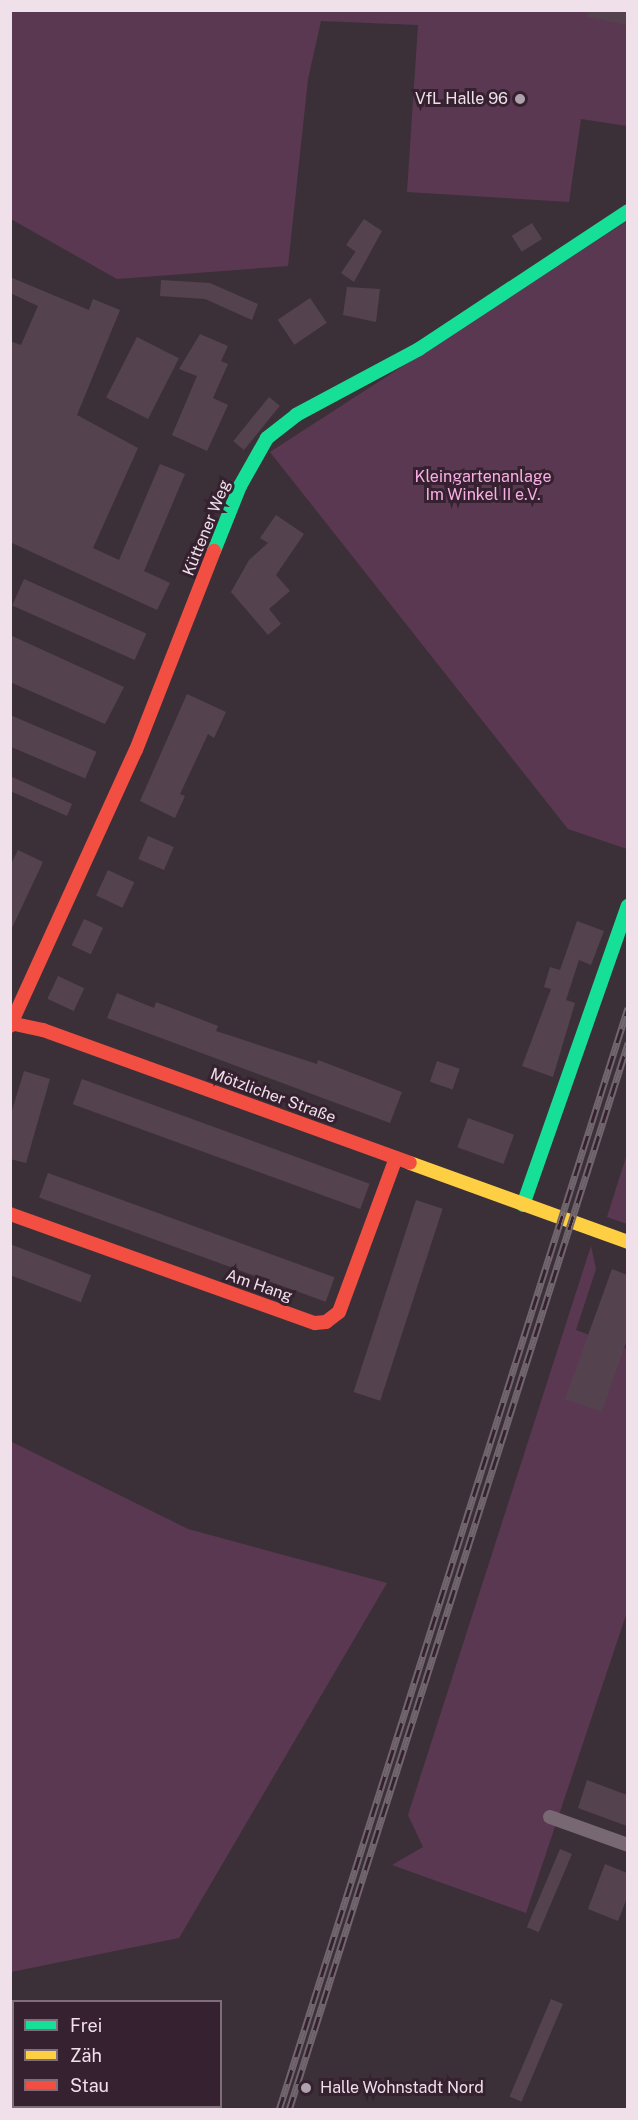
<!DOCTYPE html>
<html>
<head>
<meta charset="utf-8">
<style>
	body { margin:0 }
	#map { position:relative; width:638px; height:2120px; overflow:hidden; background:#3c3038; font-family:"Public Sans",sans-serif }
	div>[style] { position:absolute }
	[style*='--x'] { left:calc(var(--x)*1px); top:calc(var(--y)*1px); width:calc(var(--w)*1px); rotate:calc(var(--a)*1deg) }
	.green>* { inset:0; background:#5b3852 }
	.building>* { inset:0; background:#54424f; transform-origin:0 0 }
	.street>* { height:14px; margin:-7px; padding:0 7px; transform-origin:7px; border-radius:7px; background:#786874 }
	.fast>* { height:14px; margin:-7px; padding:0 7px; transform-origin:7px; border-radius:7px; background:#16e098 }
	.slow>* { height:14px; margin:-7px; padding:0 7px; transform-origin:7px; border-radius:7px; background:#ffcf43 }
	.jam>* { height:14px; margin:-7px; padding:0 7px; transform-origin:7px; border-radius:7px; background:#f24e42 }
	.rail>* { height:7px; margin-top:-3.5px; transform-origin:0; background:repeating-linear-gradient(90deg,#362130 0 14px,#72666e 0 28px); box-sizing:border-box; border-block:2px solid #72666e }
	.dots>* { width:16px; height:16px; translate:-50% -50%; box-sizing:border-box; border:3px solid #362130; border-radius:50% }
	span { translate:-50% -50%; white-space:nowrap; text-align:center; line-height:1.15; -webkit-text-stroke:6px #362130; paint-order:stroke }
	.poi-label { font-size:16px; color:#efe0ea }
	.right { translate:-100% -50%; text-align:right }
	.left { translate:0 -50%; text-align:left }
	.park-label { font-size:16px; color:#f9afe4 }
	.street-label { font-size:16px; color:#efe0ea }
	.frame { position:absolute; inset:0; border:12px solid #efe0ea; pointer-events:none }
	.legend { position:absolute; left:12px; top:2000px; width:210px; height:108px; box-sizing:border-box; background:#362130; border:2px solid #806d7a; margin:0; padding:8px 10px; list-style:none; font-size:18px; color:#efe0ea }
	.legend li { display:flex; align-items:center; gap:12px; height:30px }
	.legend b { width:30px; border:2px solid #806d7a }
</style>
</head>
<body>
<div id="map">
	<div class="green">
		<div style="clip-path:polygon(11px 11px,627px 11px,627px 126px,581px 119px,569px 202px,407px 192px,418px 25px,321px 21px,308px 79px,288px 266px,117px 279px,11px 219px)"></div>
		<div style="clip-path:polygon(627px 221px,627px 849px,568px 829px,270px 452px)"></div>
		<div style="clip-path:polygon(627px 1154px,628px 1224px,627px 1224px,607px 1217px)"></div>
		<div style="clip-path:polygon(591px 1246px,596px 1269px,576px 1330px,627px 1349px,627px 1612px,526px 1913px,392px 1865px,423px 1847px,408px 1815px)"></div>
		<div style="clip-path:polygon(10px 1441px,188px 1529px,387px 1583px,179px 1938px,11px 1972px)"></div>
	</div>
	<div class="building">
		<div style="clip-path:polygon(588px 10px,627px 10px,627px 25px,587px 17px)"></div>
		<div style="clip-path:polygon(364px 219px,382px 231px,354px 282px,341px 273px,356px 251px,359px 254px,346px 245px)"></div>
		<div style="left:532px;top:223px;width:19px;height:24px;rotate:58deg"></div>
		<div style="clip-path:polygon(10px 277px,89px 310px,93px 299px,120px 310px,77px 415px,138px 448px,93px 548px,119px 560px,160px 464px,185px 474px,144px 571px,170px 583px,157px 610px,10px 542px,10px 341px,21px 345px,38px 306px,10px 293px)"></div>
		<div style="clip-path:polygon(161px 280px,210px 283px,258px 304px,252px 320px,205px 299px,160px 296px)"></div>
		<div style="clip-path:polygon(347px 287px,380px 289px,376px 322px,343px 315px)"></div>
		<div style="left:310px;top:298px;width:30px;height:39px;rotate:56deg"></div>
		<div style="clip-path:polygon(200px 334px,228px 346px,221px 361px,228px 364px,213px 398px,228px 405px,207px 451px,172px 435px,197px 376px,179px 369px)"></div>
		<div style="left:137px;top:337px;width:47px;height:68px;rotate:27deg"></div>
		<div style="left:269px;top:397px;width:14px;height:57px;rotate:39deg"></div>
		<div style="clip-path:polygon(276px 515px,304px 534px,276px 575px,290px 591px,269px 609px,281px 624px,268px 635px,231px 592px,249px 560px,268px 543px,260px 538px)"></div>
		<div style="left:24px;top:579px;width:134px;height:29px;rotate:24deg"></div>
		<div style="clip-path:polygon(10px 635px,124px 687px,105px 724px,10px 682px)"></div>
		<div style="clip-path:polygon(187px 694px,226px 712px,214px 738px,208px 734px,180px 794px,185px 796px,175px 818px,140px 801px)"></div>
		<div style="left:10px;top:715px;width:94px;height:29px;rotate:23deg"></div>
		<div style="clip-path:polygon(10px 776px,72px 804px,67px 816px,10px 791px)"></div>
		<div style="left:148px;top:836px;width:28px;height:25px;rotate:23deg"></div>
		<div style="clip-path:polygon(18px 850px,43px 862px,10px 932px,10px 866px)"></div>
		<div style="left:108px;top:870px;width:29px;height:28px;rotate:25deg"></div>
		<div style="left:84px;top:919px;width:21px;height:29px;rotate:25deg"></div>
		<div style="clip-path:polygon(577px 921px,604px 931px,591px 965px,579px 960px,566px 1000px,575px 1003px,553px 1077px,522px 1066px,551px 989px,544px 987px,550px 967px,560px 970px)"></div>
		<div style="left:58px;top:976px;width:29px;height:25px;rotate:25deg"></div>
		<div style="clip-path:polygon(117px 993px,154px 1008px,156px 1002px,218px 1026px,216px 1031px,317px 1064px,318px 1060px,402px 1092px,390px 1123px,107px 1018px)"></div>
		<div style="left:437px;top:1061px;width:24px;height:22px;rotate:19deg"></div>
		<div style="clip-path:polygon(24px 1071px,50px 1079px,26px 1163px,10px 1159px,10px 1117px)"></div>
		<div style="left:82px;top:1079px;width:306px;height:27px;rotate:20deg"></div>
		<div style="left:468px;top:1118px;width:49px;height:31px;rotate:20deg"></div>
		<div style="left:48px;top:1173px;width:305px;height:26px;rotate:20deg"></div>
		<div style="left:416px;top:1200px;width:28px;height:202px;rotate:18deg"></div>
		<div style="left:10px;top:1244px;width:87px;height:29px;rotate:21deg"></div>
		<div style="clip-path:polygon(612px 1269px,627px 1275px,627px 1340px,602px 1412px,565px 1399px)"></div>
		<div style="clip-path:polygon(587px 1780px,627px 1795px,627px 1826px,578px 1808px)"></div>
		<div style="left:560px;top:1849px;width:13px;height:85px;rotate:23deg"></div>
		<div style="clip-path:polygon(605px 1864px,627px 1873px,627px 1898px,618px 1921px,588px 1909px)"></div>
		<div style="left:551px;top:1999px;width:13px;height:106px;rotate:23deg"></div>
	</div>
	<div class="street">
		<div style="--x:550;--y:1817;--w:83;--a:19.7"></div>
	</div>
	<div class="fast">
		<div style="--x:214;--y:551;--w:70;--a:-68.2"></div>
		<div style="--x:240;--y:486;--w:55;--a:-60.6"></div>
		<div style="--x:267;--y:438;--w:37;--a:-38"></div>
		<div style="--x:296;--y:415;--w:140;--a:-28.2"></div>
		<div style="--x:419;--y:349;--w:250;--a:-33.4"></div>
		<div style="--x:523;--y:1205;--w:317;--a:-70.7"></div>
	</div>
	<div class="slow">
		<div style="--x:410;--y:1163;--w:232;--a:19.9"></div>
	</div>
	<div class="jam">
		<div style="--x:10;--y:1023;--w:34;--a:12"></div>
		<div style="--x:43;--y:1030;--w:390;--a:19.9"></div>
		<div style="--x:10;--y:1026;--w:303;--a:-65.5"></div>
		<div style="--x:136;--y:750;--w:214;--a:-68.6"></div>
		<div style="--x:10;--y:1214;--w:324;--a:19.7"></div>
		<div style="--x:315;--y:1323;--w:11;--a:-5"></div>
		<div style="--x:326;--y:1322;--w:16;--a:-38"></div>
		<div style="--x:339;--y:1312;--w:164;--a:-69.7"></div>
	</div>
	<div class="rail">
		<div style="--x:279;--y:2110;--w:1156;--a:-72.43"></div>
		<div style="--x:289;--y:2110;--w:1120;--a:-72.37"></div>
	</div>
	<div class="dots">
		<div style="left:520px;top:99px;background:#b0a2ac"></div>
		<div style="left:306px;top:2088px;background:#b0a2ac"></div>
	</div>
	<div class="poi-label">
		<span class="right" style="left:508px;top:99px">VfL Halle 96</span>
		<span class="left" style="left:320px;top:2088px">Halle Wohnstadt Nord</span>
	</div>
	<div class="park-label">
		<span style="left:483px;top:486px">Kleingartenanlage<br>Im Winkel II e.V.</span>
	</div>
	<div class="street-label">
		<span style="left:207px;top:528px;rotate:-68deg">Küttener Weg</span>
		<span style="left:273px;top:1096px;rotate:20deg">Mötzlicher Straße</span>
		<span style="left:259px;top:1286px;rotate:19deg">Am Hang</span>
	</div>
	<div class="frame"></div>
	<ul class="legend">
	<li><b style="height:8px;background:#16e098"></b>Frei</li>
	<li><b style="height:8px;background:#ffcf43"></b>Zäh</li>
	<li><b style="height:8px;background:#f24e42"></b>Stau</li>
	</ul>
</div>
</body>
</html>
